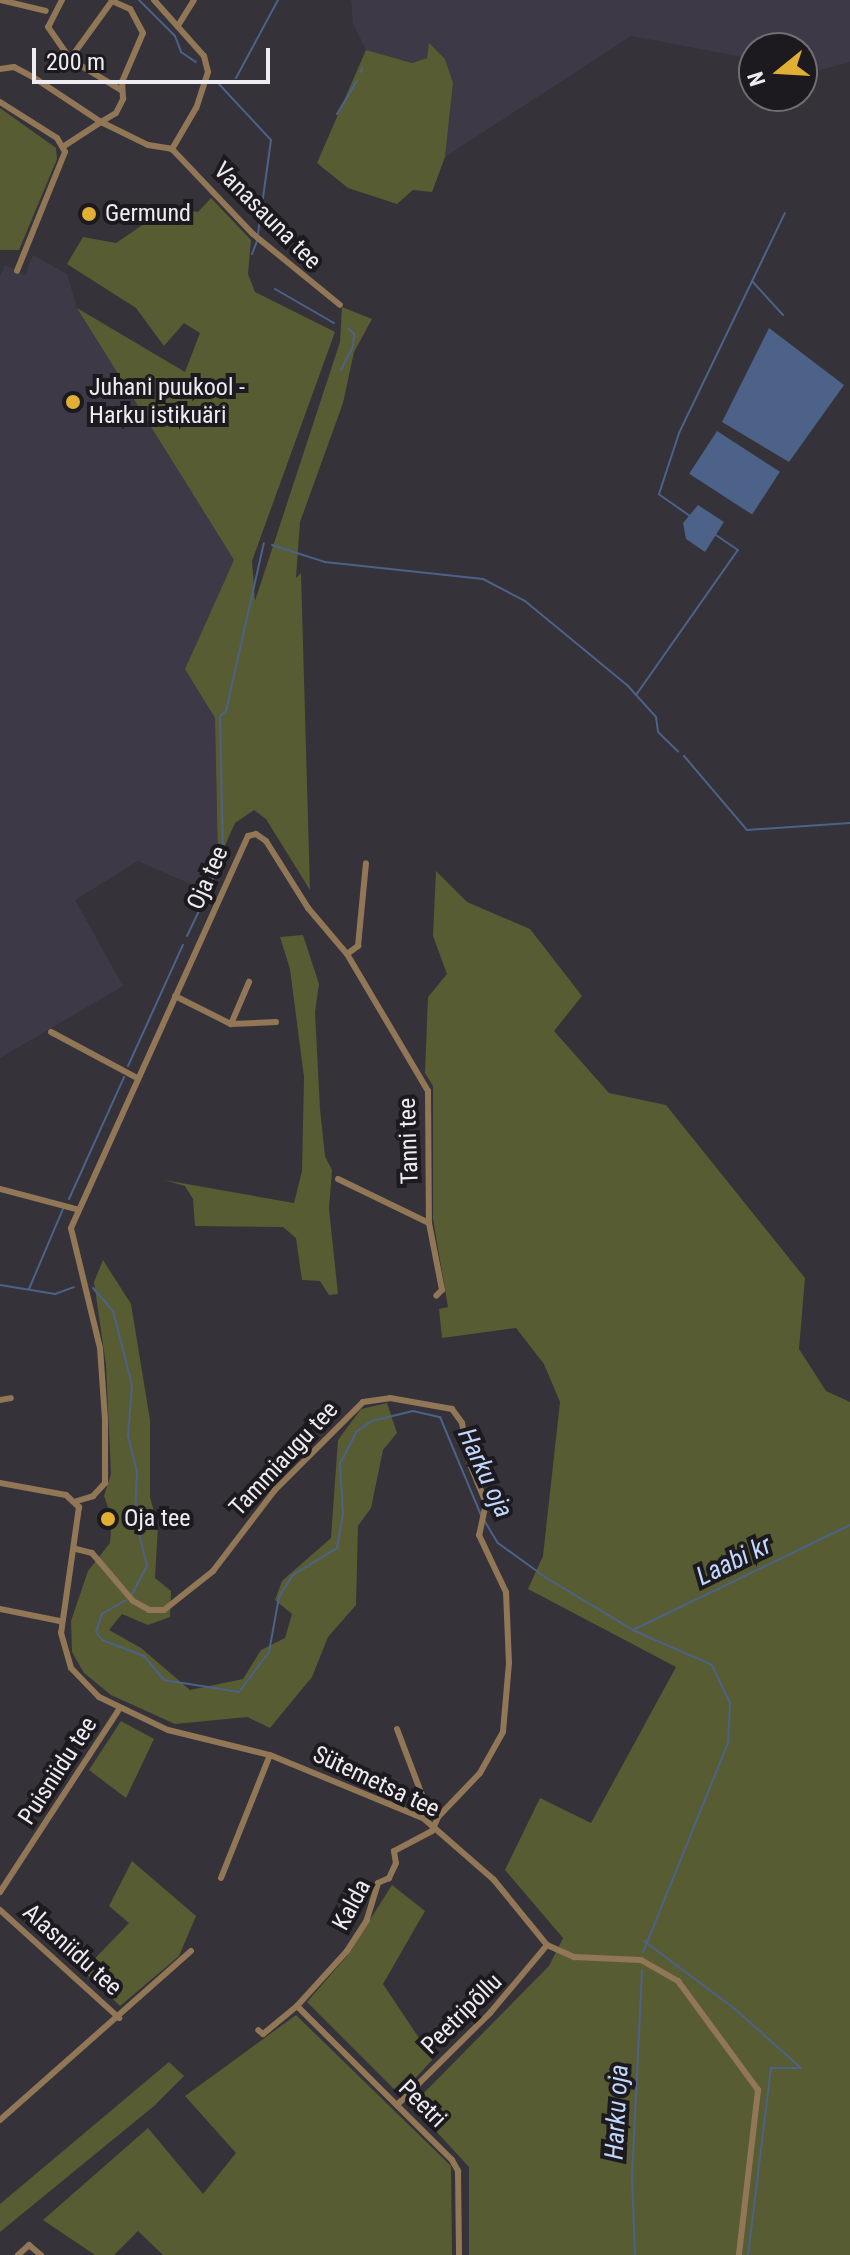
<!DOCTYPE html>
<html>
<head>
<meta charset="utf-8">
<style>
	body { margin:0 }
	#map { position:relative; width:850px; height:2255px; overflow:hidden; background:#35323a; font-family:"Roboto Condensed",sans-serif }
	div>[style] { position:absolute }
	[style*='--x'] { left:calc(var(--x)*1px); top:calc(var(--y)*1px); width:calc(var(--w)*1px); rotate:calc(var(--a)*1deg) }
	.built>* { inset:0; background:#3e3947 }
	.green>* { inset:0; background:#585c32 }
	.water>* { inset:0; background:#4c6288; transform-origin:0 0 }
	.stream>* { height:2px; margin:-1px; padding:0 1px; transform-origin:1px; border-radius:1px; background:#4c6288 }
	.minor>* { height:6px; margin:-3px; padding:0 3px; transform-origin:3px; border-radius:3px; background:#927757 }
	.dots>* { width:22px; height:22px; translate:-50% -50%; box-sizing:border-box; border:4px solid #1c1a1e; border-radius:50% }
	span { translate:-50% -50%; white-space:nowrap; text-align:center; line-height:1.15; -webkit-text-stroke:8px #1c1a1e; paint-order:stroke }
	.poi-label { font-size:24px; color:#eeecf1 }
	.left { translate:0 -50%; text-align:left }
	.street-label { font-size:24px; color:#eeecf1 }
	.water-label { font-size:26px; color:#c1d7fd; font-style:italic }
	.north { position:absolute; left:738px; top:32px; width:80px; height:80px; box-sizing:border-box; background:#1c1a1e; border:2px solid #706e72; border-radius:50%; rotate:252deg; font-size:22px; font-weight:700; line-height:32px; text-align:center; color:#eeecf1 }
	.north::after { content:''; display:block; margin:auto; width:28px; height:36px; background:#e1af34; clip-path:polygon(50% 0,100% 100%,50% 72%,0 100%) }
	.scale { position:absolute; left:32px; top:48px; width:238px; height:36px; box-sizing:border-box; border:4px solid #eeecf1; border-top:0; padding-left:10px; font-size:24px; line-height:28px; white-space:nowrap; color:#eeecf1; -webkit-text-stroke:6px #1c1a1e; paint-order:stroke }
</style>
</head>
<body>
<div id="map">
	<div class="built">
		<div style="clip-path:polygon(351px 0,850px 0,850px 62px,816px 71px,802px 68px,802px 48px,754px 48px,754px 59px,631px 36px,445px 157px,453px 83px,445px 59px,430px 44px,427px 58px,412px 63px,366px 50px,353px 23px)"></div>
		<div style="clip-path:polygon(33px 255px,67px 274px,77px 308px,234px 560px,185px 669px,215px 717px,218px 861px,212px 877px,204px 890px,138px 861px,75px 900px,123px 986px,0 1058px,0 276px,5px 265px,25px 275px)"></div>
	</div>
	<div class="green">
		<div style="clip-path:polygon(429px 43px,445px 59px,453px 83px,445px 157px,432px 192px,413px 190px,397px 204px,348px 188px,317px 163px,366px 50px,412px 63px,427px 58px)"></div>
		<div style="clip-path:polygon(0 108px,56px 148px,57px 159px,19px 250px,0 250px)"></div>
		<div style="clip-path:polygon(211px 198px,251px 240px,248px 274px,255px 292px,335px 332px,252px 561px,255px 601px,340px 342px,342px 307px,372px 319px,354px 352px,343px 403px,300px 522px,296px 578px,301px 573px,310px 890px,266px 819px,254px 810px,235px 823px,218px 861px,215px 718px,185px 669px,234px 560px,77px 308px,185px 372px,200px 333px,184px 323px,164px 346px,136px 308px,67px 264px,83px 237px,116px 243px,169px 207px,198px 212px)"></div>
		<div style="clip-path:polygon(436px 871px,467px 902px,530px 929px,582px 996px,554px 1031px,609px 1093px,666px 1105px,805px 1278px,799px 1349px,826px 1391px,850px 1402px,850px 2255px,469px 2255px,469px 2167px,412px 2105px,549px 1966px,563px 1938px,505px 1870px,540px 1798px,591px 1823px,676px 1667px,528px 1589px,543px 1556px,560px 1402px,544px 1364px,516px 1328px,442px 1338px,439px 1309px,448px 1307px,433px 1219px,433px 1086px,425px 1073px,428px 997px,447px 974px,433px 936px)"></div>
		<div style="clip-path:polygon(303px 935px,319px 984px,315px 1012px,320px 1109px,325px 1156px,332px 1170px,329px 1209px,338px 1294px,329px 1295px,320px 1281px,302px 1280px,296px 1238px,283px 1227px,195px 1226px,193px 1199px,185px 1186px,164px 1180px,294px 1203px,302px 1171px,304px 1077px,290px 969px,280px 937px)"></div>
		<div style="clip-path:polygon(103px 1260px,131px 1304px,150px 1420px,150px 1497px,158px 1526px,155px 1578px,171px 1591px,170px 1617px,148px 1625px,122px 1614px,109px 1630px,141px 1648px,190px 1690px,243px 1679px,261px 1650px,285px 1638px,292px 1614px,275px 1600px,282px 1581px,331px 1538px,338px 1440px,361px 1409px,387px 1403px,397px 1433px,383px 1450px,371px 1508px,358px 1526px,356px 1605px,328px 1637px,312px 1677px,270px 1728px,247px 1717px,175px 1724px,111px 1695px,84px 1673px,72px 1652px,71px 1621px,88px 1571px,110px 1543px,112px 1518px,104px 1496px,111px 1474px,106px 1365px,94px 1282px)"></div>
		<div style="clip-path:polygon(121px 1721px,154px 1739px,126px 1798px,89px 1770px)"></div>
		<div style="clip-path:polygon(132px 1861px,196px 1916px,179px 1956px,120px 2006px,83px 1971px,129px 1923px,109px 1906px)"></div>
		<div style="clip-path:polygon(392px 1885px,425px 1911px,383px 1984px,433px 2059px,400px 2095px,307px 2002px,347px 1956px)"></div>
		<div style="clip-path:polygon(296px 2015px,451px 2166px,452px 2255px,163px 2255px,138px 2231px,114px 2255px,95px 2255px,43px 2220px,148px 2128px,203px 2194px,236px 2153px,185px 2096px)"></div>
		<div style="clip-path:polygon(169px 2062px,184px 2076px,154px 2106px,0 2232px,0 2204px)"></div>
	</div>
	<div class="water">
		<div style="clip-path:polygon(769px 328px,844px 385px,789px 462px,722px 422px)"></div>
		<div style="left:717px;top:431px;width:75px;height:51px;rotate:33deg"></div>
		<div style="clip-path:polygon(698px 505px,724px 522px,705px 552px,686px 539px,683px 523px)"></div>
	</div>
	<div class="stream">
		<div style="--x:139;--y:0;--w:51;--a:45"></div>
		<div style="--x:175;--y:36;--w:17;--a:69"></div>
		<div style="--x:181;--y:52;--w:18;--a:34"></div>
		<div style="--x:361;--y:72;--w:4;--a:-76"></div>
		<div style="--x:236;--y:78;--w:89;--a:-61.7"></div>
		<div style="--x:218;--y:83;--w:78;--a:47.1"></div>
		<div style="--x:271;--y:140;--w:95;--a:97.9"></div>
		<div style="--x:337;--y:114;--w:39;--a:-59"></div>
		<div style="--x:252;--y:254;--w:14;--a:-69"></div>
		<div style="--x:752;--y:281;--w:46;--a:47.6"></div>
		<div style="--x:275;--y:289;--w:68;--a:30"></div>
		<div style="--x:341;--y:370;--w:27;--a:-63"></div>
		<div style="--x:353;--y:346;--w:12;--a:-85"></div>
		<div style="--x:354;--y:334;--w:8;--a:-135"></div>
		<div style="--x:690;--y:516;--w:38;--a:-145"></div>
		<div style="--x:659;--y:494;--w:64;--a:-71.8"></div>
		<div style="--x:679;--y:433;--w:244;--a:-64.3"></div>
		<div style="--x:272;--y:545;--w:56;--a:17.8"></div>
		<div style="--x:325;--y:562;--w:159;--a:6.1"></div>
		<div style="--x:483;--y:579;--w:47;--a:27.6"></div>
		<div style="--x:525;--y:601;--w:134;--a:39.5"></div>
		<div style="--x:628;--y:686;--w:42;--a:47.9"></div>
		<div style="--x:656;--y:717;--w:15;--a:82"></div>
		<div style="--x:658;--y:732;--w:28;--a:44"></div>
		<div style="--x:636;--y:695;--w:177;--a:-54.9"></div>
		<div style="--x:738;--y:550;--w:29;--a:-146"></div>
		<div style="--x:684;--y:756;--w:97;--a:49.6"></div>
		<div style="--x:747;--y:830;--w:103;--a:-3.9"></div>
		<div style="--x:213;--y:879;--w:25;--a:-67"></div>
		<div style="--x:223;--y:856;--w:140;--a:-91.2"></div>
		<div style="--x:220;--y:716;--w:8;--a:-40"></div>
		<div style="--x:226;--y:711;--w:172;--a:-77.3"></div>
		<div style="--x:187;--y:936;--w:53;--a:-64.4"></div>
		<div style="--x:128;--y:1066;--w:133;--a:-65.6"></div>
		<div style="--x:69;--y:1199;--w:134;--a:-65.7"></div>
		<div style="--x:0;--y:1285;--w:56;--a:9.3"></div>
		<div style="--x:55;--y:1294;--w:20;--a:-20"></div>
		<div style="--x:93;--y:1288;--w:30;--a:49"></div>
		<div style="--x:113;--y:1311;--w:76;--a:75.6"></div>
		<div style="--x:132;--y:1385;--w:51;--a:94.5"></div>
		<div style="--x:128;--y:1436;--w:37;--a:76"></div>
		<div style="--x:137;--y:1472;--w:45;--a:92.5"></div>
		<div style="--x:135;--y:1517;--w:50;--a:76.2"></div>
		<div style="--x:147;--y:1566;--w:32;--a:118"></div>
		<div style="--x:29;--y:1289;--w:87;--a:-67"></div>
		<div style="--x:484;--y:1520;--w:27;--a:59"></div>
		<div style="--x:498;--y:1543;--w:62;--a:35.8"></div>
		<div style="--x:548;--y:1579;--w:101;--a:30.9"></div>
		<div style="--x:635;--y:1631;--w:84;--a:23.8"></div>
		<div style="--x:712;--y:1665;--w:42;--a:64.7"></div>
		<div style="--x:730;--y:1703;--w:40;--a:92.9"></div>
		<div style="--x:728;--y:1743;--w:226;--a:112.1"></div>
		<div style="--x:126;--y:1600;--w:28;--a:150"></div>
		<div style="--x:102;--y:1614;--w:19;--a:108"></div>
		<div style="--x:96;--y:1632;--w:10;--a:53"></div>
		<div style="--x:102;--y:1640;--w:45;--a:20.9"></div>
		<div style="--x:144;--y:1656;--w:31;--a:50"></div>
		<div style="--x:164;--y:1680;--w:76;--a:9.1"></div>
		<div style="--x:239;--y:1692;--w:50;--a:-53.1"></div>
		<div style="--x:269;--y:1652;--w:56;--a:-79.7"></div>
		<div style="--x:279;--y:1597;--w:26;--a:-58"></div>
		<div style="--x:293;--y:1575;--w:52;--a:-31.5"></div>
		<div style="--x:337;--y:1548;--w:35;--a:-80"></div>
		<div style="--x:343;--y:1514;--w:50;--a:-93.4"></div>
		<div style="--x:340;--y:1464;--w:36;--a:-63"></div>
		<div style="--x:356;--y:1432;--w:19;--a:-35"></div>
		<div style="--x:372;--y:1421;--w:42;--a:-13.7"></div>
		<div style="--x:413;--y:1411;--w:28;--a:13"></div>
		<div style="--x:440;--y:1417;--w:106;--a:67.3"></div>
		<div style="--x:635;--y:1629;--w:239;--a:-25.8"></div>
		<div style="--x:644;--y:1941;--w:114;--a:36.8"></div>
		<div style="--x:735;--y:2009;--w:89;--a:41.8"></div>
		<div style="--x:801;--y:2068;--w:30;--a:180"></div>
		<div style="--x:771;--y:2068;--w:188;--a:97"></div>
		<div style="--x:635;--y:2255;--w:79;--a:-92.2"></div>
		<div style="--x:632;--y:2176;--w:206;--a:-87.2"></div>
	</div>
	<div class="minor">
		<div style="--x:0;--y:0;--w:47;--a:13.4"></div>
		<div style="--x:62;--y:0;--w:30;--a:117"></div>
		<div style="--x:48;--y:27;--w:39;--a:55"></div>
		<div style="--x:154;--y:0;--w:75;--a:48.2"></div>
		<div style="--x:204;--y:56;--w:16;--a:76"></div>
		<div style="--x:208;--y:72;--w:38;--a:108"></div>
		<div style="--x:196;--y:108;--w:48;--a:120.3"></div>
		<div style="--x:179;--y:24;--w:28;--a:-58"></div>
		<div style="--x:0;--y:69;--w:14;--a:-8"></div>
		<div style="--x:14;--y:67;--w:21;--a:28"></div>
		<div style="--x:33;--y:77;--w:82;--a:33.5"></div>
		<div style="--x:101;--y:122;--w:44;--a:147"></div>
		<div style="--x:0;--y:102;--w:67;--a:32.3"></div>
		<div style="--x:57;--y:138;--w:16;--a:60"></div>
		<div style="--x:65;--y:152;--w:128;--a:112"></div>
		<div style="--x:101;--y:122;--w:17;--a:-31"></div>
		<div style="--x:116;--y:113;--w:16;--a:-63"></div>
		<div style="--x:123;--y:99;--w:17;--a:-93"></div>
		<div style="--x:122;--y:82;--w:53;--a:-66.8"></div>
		<div style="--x:143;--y:33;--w:27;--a:-118"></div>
		<div style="--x:130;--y:9;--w:20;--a:-156"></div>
		<div style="--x:112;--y:1;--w:72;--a:125.9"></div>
		<div style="--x:70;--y:59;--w:60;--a:31.3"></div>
		<div style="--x:101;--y:122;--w:52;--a:26.1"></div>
		<div style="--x:148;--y:145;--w:24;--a:9"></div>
		<div style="--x:172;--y:149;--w:117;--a:46.4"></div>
		<div style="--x:253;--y:234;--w:112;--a:39.2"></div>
		<div style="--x:347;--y:954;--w:14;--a:-36"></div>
		<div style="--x:358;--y:946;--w:83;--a:-84.5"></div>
		<div style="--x:175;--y:996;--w:63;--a:26.6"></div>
		<div style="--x:231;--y:1024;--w:46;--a:-66.8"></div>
		<div style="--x:231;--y:1024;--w:45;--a:-2.5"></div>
		<div style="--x:51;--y:1032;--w:98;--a:28.1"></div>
		<div style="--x:338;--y:1179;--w:101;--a:25.8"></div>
		<div style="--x:0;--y:1189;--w:79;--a:14.7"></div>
		<div style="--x:0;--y:1400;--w:11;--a:-10"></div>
		<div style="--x:0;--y:1483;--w:67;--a:10.3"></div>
		<div style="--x:66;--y:1495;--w:18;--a:43"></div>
		<div style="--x:79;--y:1507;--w:127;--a:98.1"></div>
		<div style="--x:61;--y:1633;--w:36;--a:74"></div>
		<div style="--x:71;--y:1668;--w:40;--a:46"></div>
		<div style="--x:99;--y:1697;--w:76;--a:25.6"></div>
		<div style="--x:168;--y:1730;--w:105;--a:13.8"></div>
		<div style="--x:270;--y:1755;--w:165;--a:22.4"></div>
		<div style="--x:423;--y:1818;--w:94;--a:41.1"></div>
		<div style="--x:494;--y:1880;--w:84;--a:50.8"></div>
		<div style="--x:547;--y:1945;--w:30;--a:24"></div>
		<div style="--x:574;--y:1957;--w:67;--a:2.6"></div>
		<div style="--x:641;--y:1960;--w:43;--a:29.6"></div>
		<div style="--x:678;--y:1981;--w:135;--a:53.7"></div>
		<div style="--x:758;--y:2090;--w:166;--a:96.6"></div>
		<div style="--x:77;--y:1501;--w:17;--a:-17"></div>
		<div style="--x:93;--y:1496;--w:18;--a:-47"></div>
		<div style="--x:105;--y:1483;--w:64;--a:-90"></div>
		<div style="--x:105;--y:1419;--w:71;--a:-94"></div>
		<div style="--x:100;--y:1348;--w:123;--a:-103.6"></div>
		<div style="--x:71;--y:1228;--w:430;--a:-65.7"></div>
		<div style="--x:248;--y:836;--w:8;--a:-14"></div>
		<div style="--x:256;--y:834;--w:12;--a:35"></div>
		<div style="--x:266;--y:841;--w:79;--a:57.9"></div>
		<div style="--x:308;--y:908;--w:60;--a:49.7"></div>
		<div style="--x:347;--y:954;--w:159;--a:59.4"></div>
		<div style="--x:428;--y:1091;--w:132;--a:89.6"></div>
		<div style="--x:429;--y:1223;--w:68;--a:79"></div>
		<div style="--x:442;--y:1290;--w:8;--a:135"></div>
		<div style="--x:76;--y:1549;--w:16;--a:14"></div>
		<div style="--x:92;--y:1553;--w:63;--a:49.5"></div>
		<div style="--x:133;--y:1601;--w:18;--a:29"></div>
		<div style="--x:149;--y:1610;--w:15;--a:0"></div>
		<div style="--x:164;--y:1610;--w:63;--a:-38.5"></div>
		<div style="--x:213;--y:1571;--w:102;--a:-52.6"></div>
		<div style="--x:275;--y:1490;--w:124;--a:-45"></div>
		<div style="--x:363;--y:1402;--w:27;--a:-8"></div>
		<div style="--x:390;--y:1398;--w:63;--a:10.1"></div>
		<div style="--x:452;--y:1409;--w:17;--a:54"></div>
		<div style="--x:462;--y:1423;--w:42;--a:79"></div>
		<div style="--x:470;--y:1464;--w:42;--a:67.7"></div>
		<div style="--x:486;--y:1503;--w:33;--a:102"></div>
		<div style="--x:479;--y:1535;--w:63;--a:64.7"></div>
		<div style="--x:506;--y:1592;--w:71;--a:87.6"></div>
		<div style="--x:509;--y:1663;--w:69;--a:95"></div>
		<div style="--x:503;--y:1732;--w:47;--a:119.3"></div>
		<div style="--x:480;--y:1773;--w:61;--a:133.7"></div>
		<div style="--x:438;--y:1817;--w:15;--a:113"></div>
		<div style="--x:432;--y:1831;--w:43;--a:152.2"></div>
		<div style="--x:394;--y:1851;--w:12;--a:81"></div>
		<div style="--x:396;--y:1863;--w:17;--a:115"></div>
		<div style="--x:389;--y:1878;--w:12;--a:156"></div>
		<div style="--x:378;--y:1883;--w:39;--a:107"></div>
		<div style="--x:367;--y:1920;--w:37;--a:123"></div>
		<div style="--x:347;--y:1951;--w:74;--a:132.3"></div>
		<div style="--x:297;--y:2006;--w:44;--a:140.5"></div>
		<div style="--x:263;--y:2034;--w:6;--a:-141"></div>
		<div style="--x:0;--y:1609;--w:61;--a:11.3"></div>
		<div style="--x:397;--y:1729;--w:71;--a:69.3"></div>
		<div style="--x:422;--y:1795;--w:20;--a:120"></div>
		<div style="--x:221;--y:1878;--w:132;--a:-68.3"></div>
		<div style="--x:0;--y:1892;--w:220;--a:-56.9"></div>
		<div style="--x:0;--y:1910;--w:161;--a:42.2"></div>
		<div style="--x:297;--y:2006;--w:218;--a:44.8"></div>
		<div style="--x:452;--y:2160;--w:13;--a:61"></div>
		<div style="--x:458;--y:2171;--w:84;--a:89.3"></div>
		<div style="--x:398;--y:2104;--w:129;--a:-44.7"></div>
		<div style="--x:490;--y:2013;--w:89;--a:-50"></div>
		<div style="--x:0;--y:2120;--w:255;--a:-41.5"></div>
		<div style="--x:18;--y:2255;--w:15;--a:-42"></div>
		<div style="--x:29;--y:2245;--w:16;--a:40"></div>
	</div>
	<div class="dots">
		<div style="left:89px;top:214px;background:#e1af34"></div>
		<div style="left:73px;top:402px;background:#e1af34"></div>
		<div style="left:108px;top:1519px;background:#e1af34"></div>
	</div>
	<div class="poi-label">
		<span class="left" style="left:105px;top:214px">Germund</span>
		<span class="left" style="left:89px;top:402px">Juhani puukool -<br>Harku istikuäri</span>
		<span class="left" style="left:124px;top:1519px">Oja tee</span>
	</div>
	<div class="street-label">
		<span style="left:267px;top:216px;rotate:45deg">Vanasauna tee</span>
		<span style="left:208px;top:878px;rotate:-66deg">Oja tee</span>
		<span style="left:409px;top:1141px;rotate:-92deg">Tanni tee</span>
		<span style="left:284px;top:1459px;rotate:-47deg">Tammiaugu tee</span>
		<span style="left:58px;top:1771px;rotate:-57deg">Puisniidu tee</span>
		<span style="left:376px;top:1782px;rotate:25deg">Sütemetsa tee</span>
		<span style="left:352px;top:1905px;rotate:-62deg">Kalda</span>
		<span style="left:72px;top:1950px;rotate:42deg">Alasniidu tee</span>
		<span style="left:462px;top:2014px;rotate:-45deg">Peetripõllu</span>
		<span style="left:422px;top:2104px;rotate:45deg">Peetri</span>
	</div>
	<div class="water-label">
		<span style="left:485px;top:1473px;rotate:65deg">Harku oja</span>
		<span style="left:734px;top:1561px;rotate:-26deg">Laabi kr</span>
		<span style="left:617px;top:2112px;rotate:-87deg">Harku oja</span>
	</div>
	<div class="north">N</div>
	<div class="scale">200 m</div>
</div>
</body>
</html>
